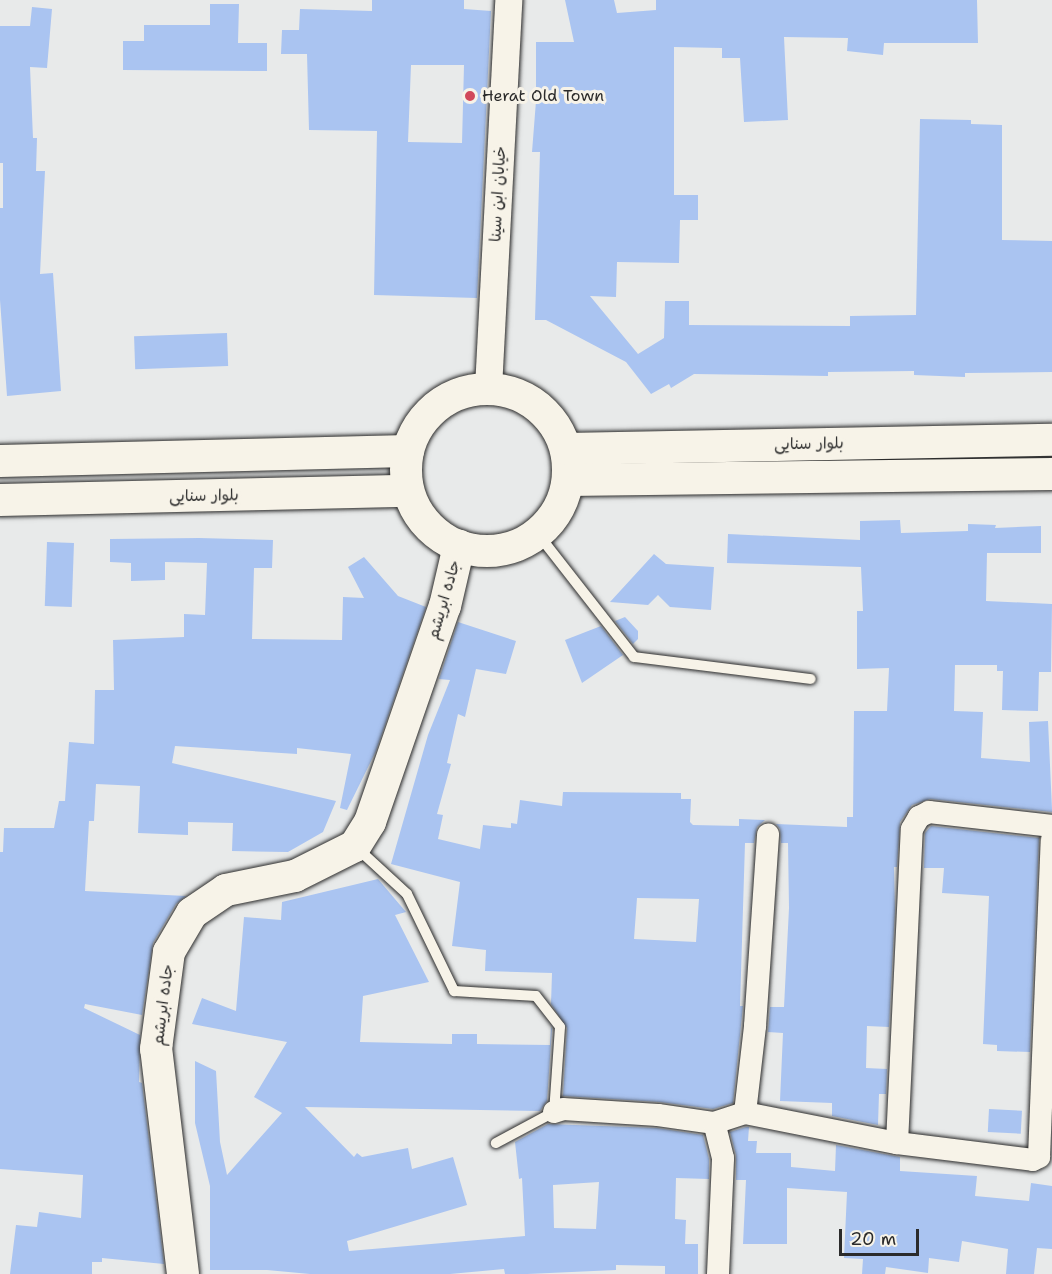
<!DOCTYPE html>
<html>
<head>
<meta charset="utf-8">
<style>
	body { margin:0 }
	#map { position:relative; width:1052px; height:1274px; overflow:hidden; background:#e8eaea; font-family:"Shantell Sans","Playpen Sans Arabic",sans-serif }
	div>[style] { position:absolute }
	[style*='--x'] { left:calc(var(--x)*1px); top:calc(var(--y)*1px); width:calc(var(--w)*1px); rotate:calc(var(--a)*1deg) }
	.building>* { inset:0; background:#aac4f1; transform-origin:0 0 }
	.roads { filter:drop-shadow(0 0 2px #2b2b2b) drop-shadow(0 0 2px #2b2b2b) }
	.service>* { height:10px; margin:-5px; padding:0 5px; transform-origin:5px; border-radius:5px; background:#f7f3e8 }
	.minor>* { height:22px; margin:-11px; padding:0 11px; transform-origin:11px; border-radius:11px; background:#f7f3e8 }
	.tertiary>* { height:27px; margin:-13.5px; padding:0 13.5px; transform-origin:13.5px; border-radius:13.5px; background:#f7f3e8 }
	.secondary>* { height:32px; margin:-16px; padding:0 16px; transform-origin:16px; border-radius:16px; background:#f7f3e8 }
	.secondary>.ring { margin:-16px; padding:0; box-sizing:content-box; background:none; border:32px solid #f7f3e8; border-radius:50% }
	.dots>* { width:16px; height:16px; translate:-50% -50%; box-sizing:border-box; border:3px solid #f7f3e8; border-radius:50% }
	span { translate:-50% -50%; white-space:nowrap; text-align:center; line-height:1.15; -webkit-text-stroke:6px #f7f3e8; paint-order:stroke }
	.poi-label { font-size:16px; color:#2b2b2b }
	.left { translate:0 -50%; text-align:left }
	.street-label { font-size:16px; color:#2b2b2b }
	.scale { position:absolute; left:839px; top:1229px; width:80px; height:27px; box-sizing:border-box; border:3px solid #2b2b2b; border-top:0; padding-left:8px; font-size:18px; line-height:21px; white-space:nowrap; color:#2b2b2b; -webkit-text-stroke:4px #f7f3e8; paint-order:stroke }
</style>
</head>
<body>
<div id="map">
	<div class="building">
		<div style="clip-path:polygon(evenodd,372px 0,464px 0,464px 9px,491px 11px,477px 298px,374px 295px,377px 131px,309px 130px,307px 54px,281px 54px,282px 30px,299px 30px,300px 9px,372px 11px,372px 0,411px 65px,464px 65px,462px 143px,408px 142px,411px 65px)"></div>
		<div style="clip-path:polygon(565px 0,614px 0,617px 13px,656px 10px,656px 0,977px 0,978px 43px,884px 43px,883px 55px,847px 51px,848px 38px,784px 37px,788px 120px,744px 122px,740px 58px,722px 58px,722px 48px,674px 47px,674px 195px,698px 195px,698px 220px,680px 220px,679px 263px,617px 262px,616px 297px,590px 296px,638px 354px,664px 338px,665px 301px,689px 301px,689px 325px,850px 326px,850px 316px,916px 315px,920px 119px,971px 120px,971px 124px,1002px 125px,1002px 240px,1052px 241px,1052px 372px,965px 373px,965px 377px,914px 375px,914px 371px,828px 372px,828px 376px,694px 374px,671px 388px,669px 384px,651px 394px,626px 362px,546px 320px,535px 320px,540px 152px,532px 152px,536px 101px,536px 42px,574px 42px)"></div>
		<div style="clip-path:polygon(210px 4px,239px 4px,238px 43px,267px 43px,267px 71px,123px 70px,123px 41px,144px 41px,144px 25px,210px 25px)"></div>
		<div style="clip-path:polygon(32px 7px,52px 9px,47px 68px,30px 67px,33px 138px,37px 138px,36px 171px,45px 171px,40px 274px,53px 273px,61px 391px,7px 396px,0 300px,0 208px,3px 208px,3px 163px,0 163px,0 26px,30px 26px)"></div>
		<div style="left:227px;top:333px;width:33px;height:93px;rotate:88deg"></div>
		<div style="clip-path:polygon(900px 520px,901px 533px,968px 531px,968px 524px,996px 525px,995px 528px,1041px 526px,1041px 553px,987px 553px,986px 601px,1052px 604px,1051px 672px,1039px 672px,1038px 711px,1002px 710px,1003px 671px,997px 671px,997px 665px,955px 665px,954px 711px,983px 712px,981px 758px,1030px 762px,1029px 722px,1048px 721px,1052px 809px,1052px 812px,930px 799px,912px 805px,900px 822px,897px 867px,894px 867px,895px 910px,889px 1027px,867px 1026px,866px 1068px,887px 1069px,886px 1094px,879px 1094px,878px 1125px,832px 1116px,832px 1103px,780px 1101px,783px 1033px,768px 1032px,770px 1007px,784px 1007px,789px 908px,788px 843px,781px 843px,780px 829px,776px 824px,847px 827px,847px 817px,853px 817px,854px 711px,887px 711px,889px 668px,857px 669px,857px 611px,863px 611px,861px 567px,727px 563px,728px 534px,860px 540px,860px 521px)"></div>
		<div style="clip-path:polygon(199px 538px,273px 540px,272px 568px,254px 568px,252px 639px,342px 640px,343px 597px,364px 598px,348px 567px,364px 557px,398px 596px,426px 607px,376px 751px,347px 810px,340px 808px,351px 754px,297px 748px,297px 754px,175px 746px,172px 763px,336px 801px,323px 832px,288px 852px,232px 851px,233px 823px,188px 822px,188px 835px,138px 833px,140px 786px,96px 784px,94px 821px,89px 821px,85px 891px,186px 896px,176px 904px,153px 943px,142px 1015px,85px 1004px,84px 1008px,140px 1035px,139px 1082px,142px 1083px,164px 1264px,102px 1258px,102px 1262px,92px 1262px,92px 1274px,10px 1274px,16px 1225px,37px 1227px,39px 1212px,81px 1218px,83px 1175px,0 1169px,0 852px,3px 852px,4px 828px,54px 828px,59px 801px,65px 801px,69px 742px,94px 744px,95px 690px,114px 690px,113px 640px,184px 637px,184px 614px,205px 615px,207px 563px,165px 562px,165px 580px,131px 581px,131px 563px,110px 562px,110px 539px)"></div>
		<div style="left:47px;top:542px;width:27px;height:64px;rotate:2deg"></div>
		<div style="clip-path:polygon(654px 554px,666px 564px,714px 567px,711px 610px,670px 607px,658px 595px,648px 605px,610px 602px)"></div>
		<div style="clip-path:polygon(625px 617px,638px 631px,638px 639px,633px 644px,615px 621px)"></div>
		<div style="clip-path:polygon(evenodd,458px 622px,516px 641px,506px 674px,476px 669px,465px 717px,458px 714px,447px 763px,451px 764px,437px 814px,443px 815px,438px 839px,480px 849px,483px 825px,511px 828px,511px 823px,517px 824px,520px 800px,562px 806px,563px 792px,681px 793px,681px 799px,691px 799px,690px 822px,693px 825px,739px 826px,739px 819px,765px 820px,757px 827px,754px 843px,745px 843px,740px 1006px,743px 1006px,733px 1103px,713px 1109px,659px 1102px,563px 1096px,567px 1028px,551px 1004px,552px 973px,485px 971px,486px 950px,452px 946px,460px 882px,391px 864px,428px 735px,450px 680px,439px 679px,458px 622px,637px 898px,699px 899px,696px 942px,634px 939px,637px 898px)"></div>
		<div style="clip-path:polygon(601px 626px,623px 655px,582px 683px,565px 640px)"></div>
		<div style="clip-path:polygon(931px 826px,1039px 838px,1030px 1052px,997px 1051px,997px 1045px,983px 1044px,989px 896px,942px 893px,944px 868px,924px 868px,925px 833px)"></div>
		<div style="clip-path:polygon(evenodd,378px 879px,406px 912px,395px 915px,429px 982px,363px 996px,360px 1042px,452px 1044px,452px 1034px,477px 1034px,477px 1044px,550px 1045px,551px 1027px,552px 1029px,547px 1101px,540px 1111px,305px 1107px,354px 1157px,357px 1153px,362px 1157px,408px 1148px,412px 1169px,453px 1157px,467px 1205px,347px 1241px,349px 1251px,525px 1236px,522px 1178px,519px 1179px,515px 1142px,548px 1124px,657px 1128px,703px 1135px,709px 1159px,709px 1179px,676px 1178px,675px 1219px,686px 1220px,685px 1244px,698px 1244px,698px 1274px,665px 1274px,665px 1266px,616px 1265px,616px 1270px,527px 1274px,505px 1274px,504px 1269px,450px 1274px,310px 1274px,267px 1270px,210px 1270px,210px 1186px,195px 1123px,195px 1061px,216px 1071px,220px 1142px,227px 1175px,282px 1113px,254px 1097px,287px 1042px,192px 1024px,202px 998px,236px 1011px,244px 917px,281px 920px,282px 902px,378px 879px,599px 1182px,596px 1229px,554px 1228px,553px 1185px,599px 1182px)"></div>
		<div style="left:989px;top:1109px;width:33px;height:23px;rotate:3deg"></div>
		<div style="clip-path:polygon(746px 1127px,749px 1127px,748px 1141px,757px 1141px,756px 1153px,791px 1153px,791px 1167px,835px 1171px,836px 1145px,900px 1157px,900px 1171px,977px 1176px,975px 1196px,1029px 1201px,1031px 1183px,1052px 1186px,1052px 1249px,1037px 1248px,1034px 1274px,1006px 1274px,1008px 1249px,962px 1241px,959px 1262px,929px 1258px,928px 1273px,886px 1267px,885px 1274px,862px 1274px,863px 1259px,844px 1258px,847px 1192px,787px 1188px,787px 1244px,743px 1244px,746px 1180px,736px 1180px,736px 1155px,730px 1132px)"></div>
	</div>
	<div class="roads">
		<div class="service">
			<div style="--x:538;--y:534;--w:156;--a:52"></div>
			<div style="--x:634;--y:657;--w:178;--a:7.1"></div>
			<div style="--x:357;--y:848;--w:68;--a:42.6"></div>
			<div style="--x:407;--y:894;--w:108;--a:64.1"></div>
			<div style="--x:454;--y:991;--w:82;--a:3.5"></div>
			<div style="--x:536;--y:996;--w:39;--a:52"></div>
			<div style="--x:560;--y:1027;--w:85;--a:94"></div>
			<div style="--x:554;--y:1112;--w:66;--a:151.9"></div>
		</div>
		<div class="minor">
			<div style="--x:554;--y:1112;--w:9;--a:-18"></div>
			<div style="--x:563;--y:1109;--w:95;--a:3.6"></div>
			<div style="--x:658;--y:1115;--w:57;--a:8.1"></div>
			<div style="--x:745;--y:1113;--w:88;--a:-83.4"></div>
			<div style="--x:755;--y:1026;--w:192;--a:-86.1"></div>
			<div style="--x:897;--y:1143;--w:314;--a:-87.3"></div>
			<div style="--x:912;--y:829;--w:14;--a:-60"></div>
			<div style="--x:919;--y:817;--w:11;--a:-27"></div>
			<div style="--x:929;--y:812;--w:124;--a:6.5"></div>
			<div style="--x:718;--y:1274;--w:116;--a:-87.5"></div>
			<div style="--x:723;--y:1158;--w:36;--a:-104"></div>
			<div style="--x:714;--y:1123;--w:33;--a:-18"></div>
			<div style="--x:745;--y:1113;--w:155;--a:11.2"></div>
			<div style="--x:897;--y:1143;--w:137;--a:7.1"></div>
			<div style="--x:1033;--y:1160;--w:7;--a:-27"></div>
			<div style="--x:1039;--y:1157;--w:317;--a:-87.7"></div>
		</div>
		<div class="tertiary">
			<div style="--x:488;--y:388;--w:389;--a:-87"></div>
		</div>
		<div class="secondary">
			<div class="ring" style="left:406px;top:389px;width:130px;height:130px"></div>
			<div style="--x:566;--y:449;--w:486;--a:-1.1"></div>
			<div style="--x:0;--y:461;--w:408;--a:-1.4"></div>
			<div style="--x:568;--y:480;--w:484;--a:-0.7"></div>
			<div style="--x:0;--y:500;--w:408;--a:-1.3"></div>
			<div style="--x:183;--y:1274;--w:227;--a:-96.8"></div>
			<div style="--x:156;--y:1049;--w:98;--a:-82.4"></div>
			<div style="--x:169;--y:952;--w:45;--a:-59.5"></div>
			<div style="--x:192;--y:913;--w:41;--a:-34.1"></div>
			<div style="--x:226;--y:890;--w:70;--a:-11.5"></div>
			<div style="--x:295;--y:876;--w:67;--a:-26.6"></div>
			<div style="--x:355;--y:846;--w:28;--a:-58"></div>
			<div style="--x:370;--y:822;--w:229;--a:-70.9"></div>
			<div style="--x:445;--y:606;--w:62;--a:-76.9"></div>
		</div>
	</div>
	<div class="dots">
		<div style="left:470px;top:96px;background:#d1495b"></div>
	</div>
	<div class="poi-label">
		<span class="left" style="left:482px;top:96px">Herat Old Town</span>
	</div>
	<div class="street-label">
		<span style="left:498px;top:194px;rotate:-87deg">خیابان ابن سینا</span>
		<span style="left:809px;top:444px;rotate:-1deg">بلوار سنایی</span>
		<span style="left:204px;top:496px;rotate:-1deg">بلوار سنایی</span>
		<span style="left:444px;top:600px;rotate:-74deg">جاده ابریشم</span>
		<span style="left:163px;top:1005px;rotate:-83deg">جاده ابریشم</span>
	</div>
	<div class="scale">20 m</div>
</div>
</body>
</html>
